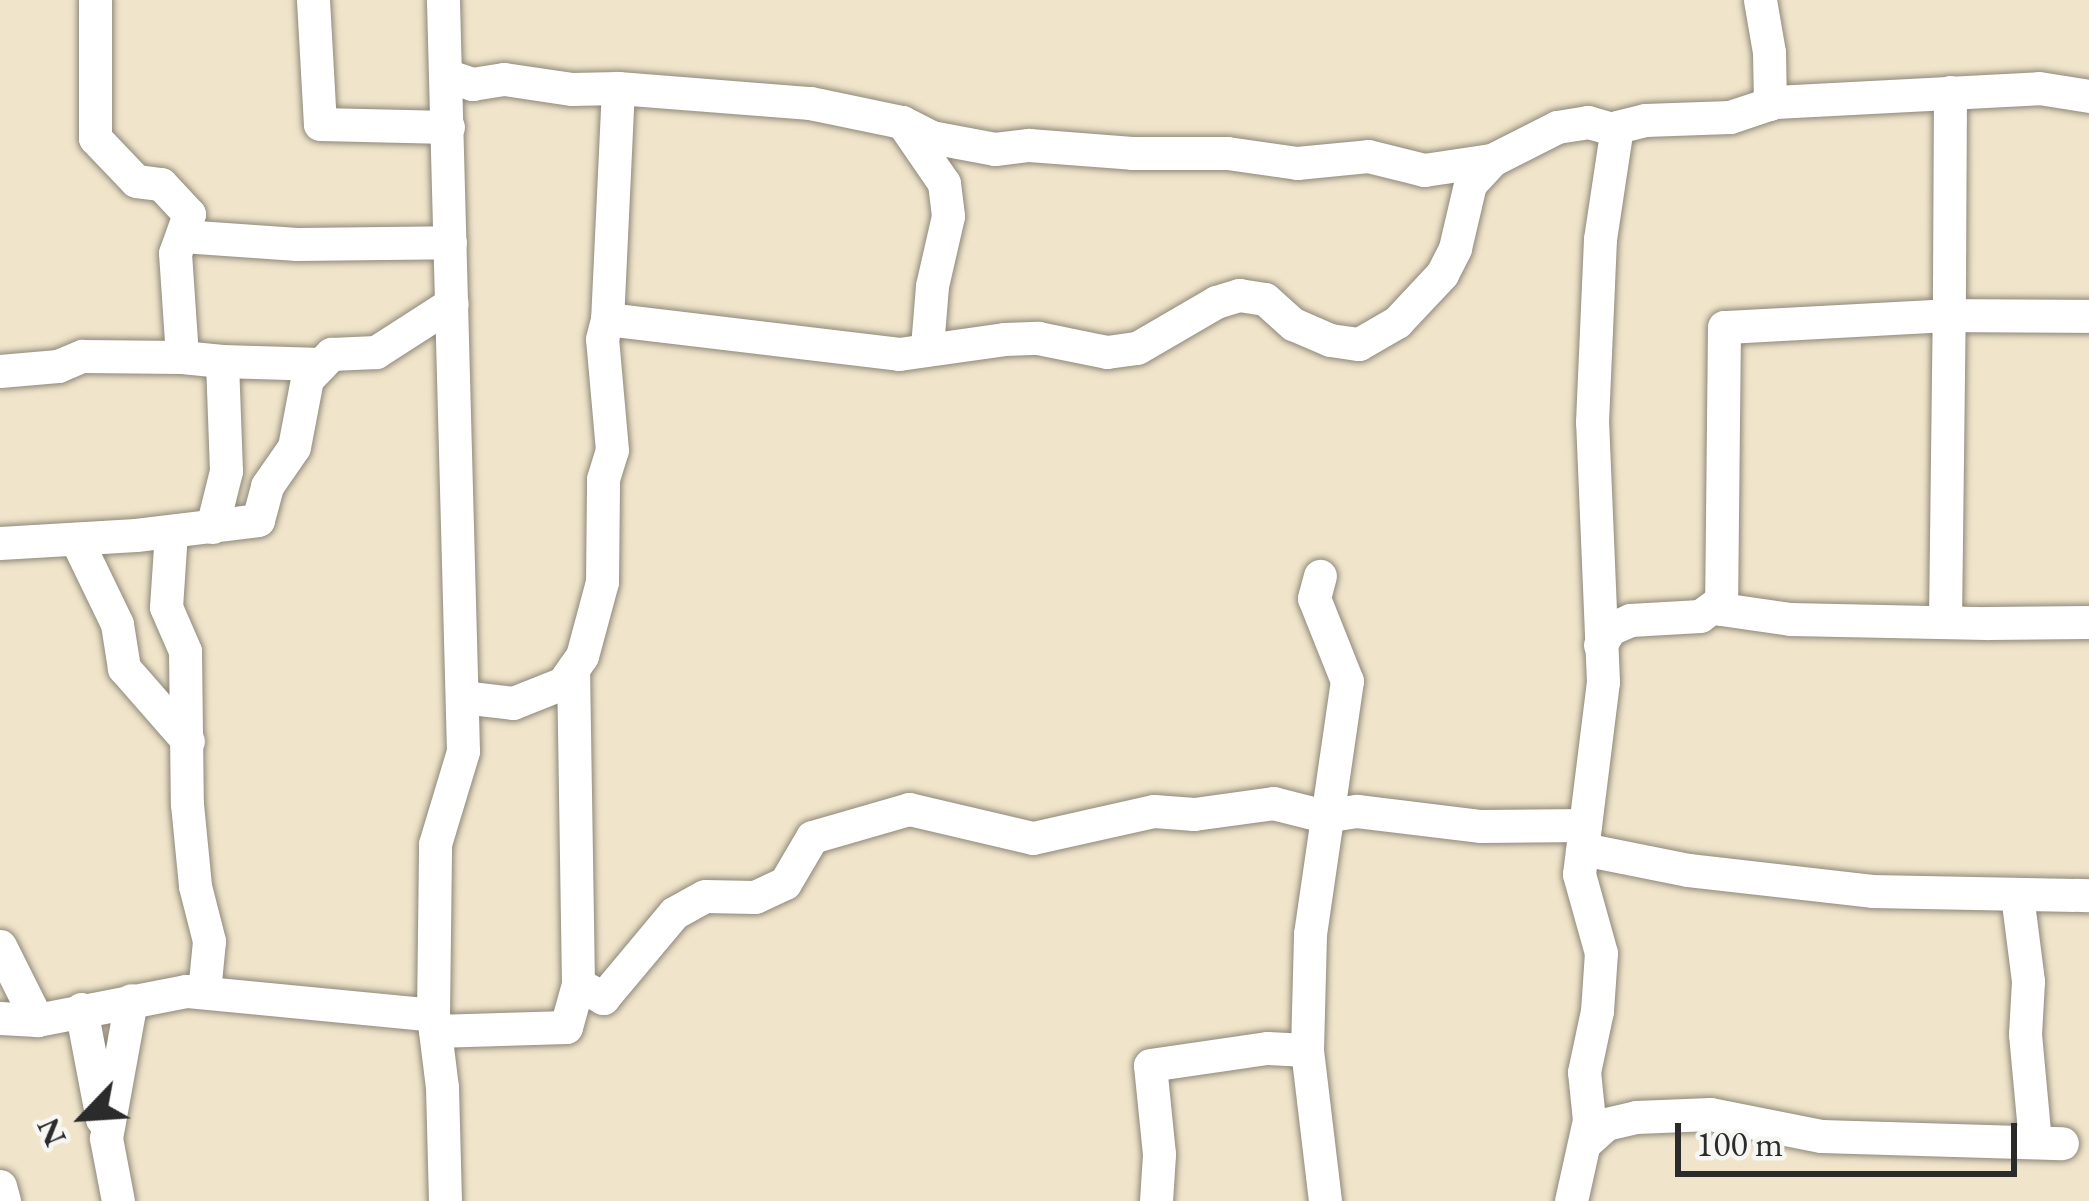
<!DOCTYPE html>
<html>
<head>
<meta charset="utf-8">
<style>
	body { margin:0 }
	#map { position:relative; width:2089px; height:1201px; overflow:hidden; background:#f0e4ca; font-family:"EB Garamond",serif }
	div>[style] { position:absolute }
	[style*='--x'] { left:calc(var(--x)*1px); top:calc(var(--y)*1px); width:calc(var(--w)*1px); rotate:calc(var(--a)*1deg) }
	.roads { filter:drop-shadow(0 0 3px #8e887a) drop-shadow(0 0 3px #8e887a) }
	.minor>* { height:33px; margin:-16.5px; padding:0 16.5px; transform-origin:16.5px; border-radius:16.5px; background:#fff }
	span { translate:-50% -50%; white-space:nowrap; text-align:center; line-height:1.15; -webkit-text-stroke:9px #f6f6f2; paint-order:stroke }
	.north { position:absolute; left:24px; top:1057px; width:120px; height:120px; -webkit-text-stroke:9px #f6f6f2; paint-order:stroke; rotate:245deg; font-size:33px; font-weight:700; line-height:48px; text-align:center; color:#2b2b2b }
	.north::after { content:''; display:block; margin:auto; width:42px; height:54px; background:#2b2b2b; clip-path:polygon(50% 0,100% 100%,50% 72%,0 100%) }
	.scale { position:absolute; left:1675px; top:1123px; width:342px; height:54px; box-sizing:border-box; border:6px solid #2b2b2b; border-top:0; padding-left:15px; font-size:36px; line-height:42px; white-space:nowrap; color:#2b2b2b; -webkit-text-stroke:9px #f6f6f2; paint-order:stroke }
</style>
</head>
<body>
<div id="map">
	<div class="roads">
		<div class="minor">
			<div style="--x:95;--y:0;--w:138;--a:90"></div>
			<div style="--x:95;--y:138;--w:59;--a:46.4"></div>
			<div style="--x:136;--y:181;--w:25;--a:7"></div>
			<div style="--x:161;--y:184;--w:41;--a:47"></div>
			<div style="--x:189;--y:214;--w:41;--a:109.7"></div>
			<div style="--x:175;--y:253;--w:104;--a:86.1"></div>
			<div style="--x:182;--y:357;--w:40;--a:5.7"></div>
			<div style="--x:313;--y:0;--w:124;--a:86.8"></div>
			<div style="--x:320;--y:124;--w:128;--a:1.3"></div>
			<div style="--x:1760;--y:0;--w:53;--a:80.2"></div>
			<div style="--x:1769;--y:52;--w:52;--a:88.9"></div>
			<div style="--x:446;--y:75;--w:28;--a:19"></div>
			<div style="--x:472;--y:84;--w:32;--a:-9"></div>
			<div style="--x:504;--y:79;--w:69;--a:8.4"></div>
			<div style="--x:572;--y:89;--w:46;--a:-1.2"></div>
			<div style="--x:618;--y:88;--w:231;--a:92.7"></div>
			<div style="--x:607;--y:319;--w:294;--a:6.8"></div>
			<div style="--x:899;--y:354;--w:106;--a:-8.1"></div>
			<div style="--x:1004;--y:339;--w:34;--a:-2"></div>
			<div style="--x:1038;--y:338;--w:70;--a:11.5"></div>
			<div style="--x:1107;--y:352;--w:30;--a:-8"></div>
			<div style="--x:1137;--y:348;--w:91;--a:-30.2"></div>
			<div style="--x:1216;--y:302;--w:24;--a:-17"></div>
			<div style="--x:1239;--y:295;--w:26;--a:9"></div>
			<div style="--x:1265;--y:299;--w:38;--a:42"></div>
			<div style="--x:1293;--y:324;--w:40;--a:23.4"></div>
			<div style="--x:1330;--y:340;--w:29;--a:8"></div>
			<div style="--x:1359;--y:344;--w:44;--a:-30.1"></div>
			<div style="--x:1397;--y:322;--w:66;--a:-46.8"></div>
			<div style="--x:1442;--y:274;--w:29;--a:-63"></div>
			<div style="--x:1455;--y:248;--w:66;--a:-76.8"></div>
			<div style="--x:1470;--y:184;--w:33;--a:-47"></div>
			<div style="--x:1492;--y:160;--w:73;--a:-26.9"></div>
			<div style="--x:1557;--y:127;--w:31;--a:-9"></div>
			<div style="--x:1588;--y:122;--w:29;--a:16"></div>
			<div style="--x:618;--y:88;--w:193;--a:4.5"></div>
			<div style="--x:810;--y:103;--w:94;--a:11.7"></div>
			<div style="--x:902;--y:122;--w:74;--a:55.5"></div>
			<div style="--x:944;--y:183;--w:33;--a:83"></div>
			<div style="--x:948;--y:216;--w:72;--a:102.9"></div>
			<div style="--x:932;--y:286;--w:61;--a:94.7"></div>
			<div style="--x:1950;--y:92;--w:223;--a:90.3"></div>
			<div style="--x:1949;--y:315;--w:140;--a:0.4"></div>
			<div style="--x:902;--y:122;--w:33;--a:27"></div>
			<div style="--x:931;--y:137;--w:65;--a:10.6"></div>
			<div style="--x:995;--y:149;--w:34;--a:-7"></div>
			<div style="--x:1029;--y:145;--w:103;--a:4.4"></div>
			<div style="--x:1132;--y:153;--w:95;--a:0"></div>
			<div style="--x:1227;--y:153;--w:71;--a:8.1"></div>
			<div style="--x:1297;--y:163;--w:71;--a:-5.6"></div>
			<div style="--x:1368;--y:156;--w:58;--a:14"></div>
			<div style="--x:1424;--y:170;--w:69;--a:-8.4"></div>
			<div style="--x:182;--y:236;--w:115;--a:4"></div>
			<div style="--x:297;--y:244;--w:153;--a:-0.7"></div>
			<div style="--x:0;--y:371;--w:58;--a:-4.9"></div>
			<div style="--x:58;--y:366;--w:26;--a:-23"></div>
			<div style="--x:82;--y:356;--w:100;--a:0.6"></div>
			<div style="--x:212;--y:527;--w:58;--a:-76"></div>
			<div style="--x:226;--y:471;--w:110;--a:-92.1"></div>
			<div style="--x:222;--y:361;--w:99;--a:1.7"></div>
			<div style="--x:171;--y:532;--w:75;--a:93.8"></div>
			<div style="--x:166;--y:607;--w:48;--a:66.6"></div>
			<div style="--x:185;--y:651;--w:153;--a:89.3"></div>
			<div style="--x:187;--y:804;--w:82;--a:84.4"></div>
			<div style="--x:195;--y:886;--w:57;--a:75.7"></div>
			<div style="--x:209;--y:941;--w:51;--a:95.6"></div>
			<div style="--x:76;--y:539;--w:94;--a:64.2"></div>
			<div style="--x:117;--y:624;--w:45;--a:81"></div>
			<div style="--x:124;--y:668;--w:97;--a:48.8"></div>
			<div style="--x:0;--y:543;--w:136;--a:-3.4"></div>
			<div style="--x:136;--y:535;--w:123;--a:-7"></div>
			<div style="--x:258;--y:520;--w:35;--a:-75"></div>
			<div style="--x:267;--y:486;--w:47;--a:-55.3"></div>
			<div style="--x:294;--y:447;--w:69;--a:-79.2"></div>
			<div style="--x:307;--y:379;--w:35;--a:-46"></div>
			<div style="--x:331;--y:354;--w:45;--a:-2.5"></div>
			<div style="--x:376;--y:352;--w:90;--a:-32.8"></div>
			<div style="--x:1945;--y:621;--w:306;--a:-89.3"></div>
			<div style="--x:1949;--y:315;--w:225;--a:176.9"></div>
			<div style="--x:1724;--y:327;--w:282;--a:90.6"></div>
			<div style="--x:1721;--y:609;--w:70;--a:8.2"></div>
			<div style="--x:1790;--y:619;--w:197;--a:1.2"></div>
			<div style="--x:1987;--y:623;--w:102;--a:-0.6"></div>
			<div style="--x:1600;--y:645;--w:19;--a:-58"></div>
			<div style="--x:1610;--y:629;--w:22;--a:-24"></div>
			<div style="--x:1630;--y:620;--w:70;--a:-3.3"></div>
			<div style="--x:1700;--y:616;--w:26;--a:-36"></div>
			<div style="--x:462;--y:697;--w:51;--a:6.7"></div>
			<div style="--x:513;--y:703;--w:54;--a:-21.8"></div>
			<div style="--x:563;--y:683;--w:33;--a:-55"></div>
			<div style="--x:582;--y:656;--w:77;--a:-74.9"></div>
			<div style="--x:602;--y:582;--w:103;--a:-89.4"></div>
			<div style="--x:603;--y:479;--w:30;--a:-73"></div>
			<div style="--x:612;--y:450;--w:111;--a:-95.1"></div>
			<div style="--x:602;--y:339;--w:21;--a:-76"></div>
			<div style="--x:1583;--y:849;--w:107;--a:11.3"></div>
			<div style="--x:1688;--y:870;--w:185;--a:6.5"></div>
			<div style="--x:1872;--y:891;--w:217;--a:1.1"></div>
			<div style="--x:2017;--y:895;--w:87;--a:82.7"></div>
			<div style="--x:2028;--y:981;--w:53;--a:93.2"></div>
			<div style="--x:2025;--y:1034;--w:108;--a:84.7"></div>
			<div style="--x:0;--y:946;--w:83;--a:63.4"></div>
			<div style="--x:37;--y:1020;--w:37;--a:-177"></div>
			<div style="--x:578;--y:984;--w:29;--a:29"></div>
			<div style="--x:603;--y:998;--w:111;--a:-50.1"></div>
			<div style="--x:674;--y:913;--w:35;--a:-29"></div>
			<div style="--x:705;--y:896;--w:50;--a:1.1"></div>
			<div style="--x:755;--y:897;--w:33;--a:-25"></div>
			<div style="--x:785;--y:883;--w:53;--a:-59.6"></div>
			<div style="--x:812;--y:837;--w:101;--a:-16.1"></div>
			<div style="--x:909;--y:809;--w:127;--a:13.2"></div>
			<div style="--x:1033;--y:838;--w:124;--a:-12.6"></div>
			<div style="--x:1154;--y:811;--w:40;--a:4.3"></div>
			<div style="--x:1194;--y:814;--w:80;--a:-7.9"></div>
			<div style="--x:1273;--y:803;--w:53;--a:14.3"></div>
			<div style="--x:1324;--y:816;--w:33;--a:-9"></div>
			<div style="--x:1357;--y:811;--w:125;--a:6.9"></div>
			<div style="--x:1481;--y:826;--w:104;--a:-0.6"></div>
			<div style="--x:81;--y:1009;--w:112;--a:79.2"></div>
			<div style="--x:433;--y:1015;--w:73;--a:82.9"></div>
			<div style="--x:442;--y:1087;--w:114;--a:88.5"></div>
			<div style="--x:37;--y:1020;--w:152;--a:-11"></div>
			<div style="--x:186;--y:991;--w:248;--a:5.5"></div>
			<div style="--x:433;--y:1015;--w:171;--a:-89.3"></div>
			<div style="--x:435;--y:844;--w:97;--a:-73.2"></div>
			<div style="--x:463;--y:751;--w:751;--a:-91.53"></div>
			<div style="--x:435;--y:1031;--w:131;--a:-1.7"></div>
			<div style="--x:566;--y:1027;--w:45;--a:-74.4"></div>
			<div style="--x:578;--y:984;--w:315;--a:-90.9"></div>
			<div style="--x:1307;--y:1050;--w:116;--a:-88.5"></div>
			<div style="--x:1310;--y:934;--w:256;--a:-81.7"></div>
			<div style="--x:1347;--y:681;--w:89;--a:-111.7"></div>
			<div style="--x:1314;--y:598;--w:23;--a:-75"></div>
			<div style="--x:1585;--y:1143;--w:28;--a:-42"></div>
			<div style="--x:1606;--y:1124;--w:31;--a:-13"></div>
			<div style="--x:1636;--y:1117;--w:74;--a:-2.3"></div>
			<div style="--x:1710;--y:1114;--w:113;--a:11.2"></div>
			<div style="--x:1821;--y:1136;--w:241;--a:1.7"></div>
			<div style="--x:0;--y:1186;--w:16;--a:75"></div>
			<div style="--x:118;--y:1201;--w:64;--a:-100.8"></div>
			<div style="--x:106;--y:1138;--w:140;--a:-79.7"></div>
			<div style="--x:1156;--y:1201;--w:47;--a:-86.3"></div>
			<div style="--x:1159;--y:1154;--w:89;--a:-95.8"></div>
			<div style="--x:1150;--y:1065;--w:118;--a:-8.3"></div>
			<div style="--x:1267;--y:1048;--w:40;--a:2.9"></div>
			<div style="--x:1307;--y:1050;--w:152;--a:83.2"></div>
			<div style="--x:1571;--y:1201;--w:83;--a:-77.5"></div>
			<div style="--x:1589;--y:1120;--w:48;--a:-95.9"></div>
			<div style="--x:1584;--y:1072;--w:62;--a:-78"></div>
			<div style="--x:1597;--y:1011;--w:58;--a:-86.1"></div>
			<div style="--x:1601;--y:953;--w:82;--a:-105.6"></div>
			<div style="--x:1579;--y:874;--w:193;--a:-82.9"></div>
			<div style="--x:1603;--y:682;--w:260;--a:-92.4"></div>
			<div style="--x:1592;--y:422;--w:183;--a:-87.5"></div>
			<div style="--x:1600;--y:239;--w:113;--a:-81.4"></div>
			<div style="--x:1617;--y:127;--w:29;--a:-14"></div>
			<div style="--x:1645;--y:120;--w:85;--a:-2"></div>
			<div style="--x:1730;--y:117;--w:47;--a:-18.4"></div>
			<div style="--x:1775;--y:102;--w:264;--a:-3"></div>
			<div style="--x:2039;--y:88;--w:51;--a:9.1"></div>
		</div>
	</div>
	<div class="north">N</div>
	<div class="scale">100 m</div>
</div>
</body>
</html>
